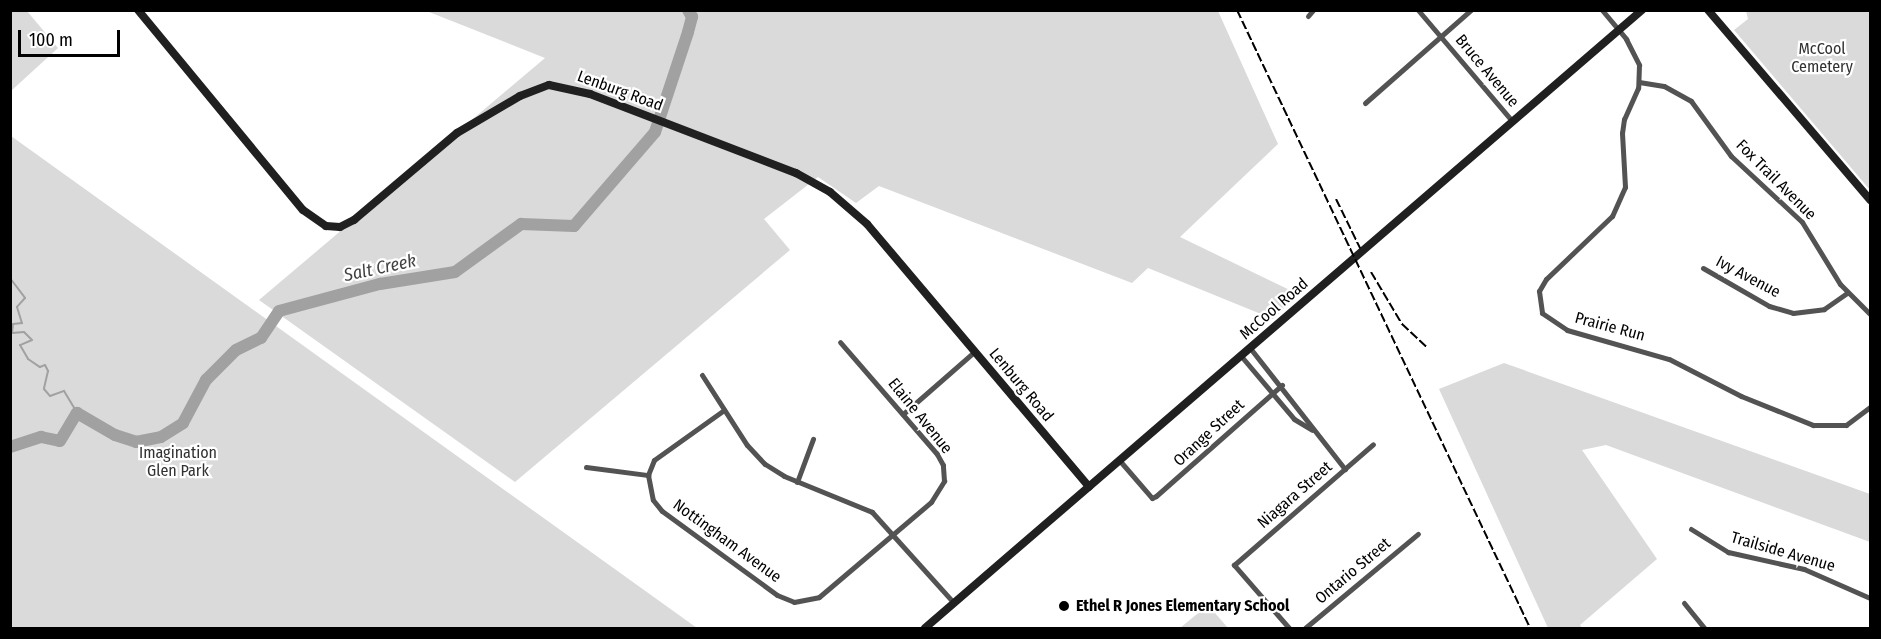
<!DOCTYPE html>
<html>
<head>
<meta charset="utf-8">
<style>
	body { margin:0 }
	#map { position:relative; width:1881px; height:639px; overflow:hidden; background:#fff; font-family:"Fira Sans Condensed",sans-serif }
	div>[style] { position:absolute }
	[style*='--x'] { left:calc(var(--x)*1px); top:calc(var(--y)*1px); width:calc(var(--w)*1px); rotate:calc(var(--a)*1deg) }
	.green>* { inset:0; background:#dadada }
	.stream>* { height:2px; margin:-1px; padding:0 1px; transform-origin:1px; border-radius:1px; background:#a1a1a1 }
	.river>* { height:12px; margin:-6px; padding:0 6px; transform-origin:6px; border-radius:6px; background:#a1a1a1 }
	.street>* { height:5px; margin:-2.5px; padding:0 2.5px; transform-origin:2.5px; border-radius:2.5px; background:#535353 }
	.secondary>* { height:8px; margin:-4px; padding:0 4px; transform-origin:4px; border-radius:4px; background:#202020 }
	.rail>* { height:2px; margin-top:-1px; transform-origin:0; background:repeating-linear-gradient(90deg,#000 0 9px,transparent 0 12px) }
	.dots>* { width:16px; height:16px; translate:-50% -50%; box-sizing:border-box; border:3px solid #fff; border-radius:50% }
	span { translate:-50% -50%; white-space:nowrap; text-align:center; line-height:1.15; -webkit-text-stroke:4.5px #fff; paint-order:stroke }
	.park-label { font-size:16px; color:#313131 }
	.street-label { font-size:16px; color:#000 }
	.poi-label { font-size:16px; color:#000; font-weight:700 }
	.left { translate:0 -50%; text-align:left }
	.water-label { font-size:18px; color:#424242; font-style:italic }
	.frame { position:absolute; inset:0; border:12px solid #000; pointer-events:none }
	.scale { position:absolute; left:18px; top:30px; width:102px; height:27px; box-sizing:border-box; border:3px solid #000; border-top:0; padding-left:8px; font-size:18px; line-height:21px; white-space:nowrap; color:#000; -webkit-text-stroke:4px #fff; paint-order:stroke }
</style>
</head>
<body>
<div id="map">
	<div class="green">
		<div style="clip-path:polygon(11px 10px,27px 11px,58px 48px,11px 91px)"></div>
		<div style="clip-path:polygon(424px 10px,1218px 11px,1278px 144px,1180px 237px,1298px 294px,1273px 319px,1148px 268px,1132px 283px,879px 186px,856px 203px,818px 177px,764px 219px,790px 250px,515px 482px,259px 300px,545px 58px)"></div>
		<div style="clip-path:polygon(1746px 11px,1870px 11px,1870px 190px,1734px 30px,1748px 19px)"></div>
		<div style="clip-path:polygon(11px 136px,697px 628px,11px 628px)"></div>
		<div style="clip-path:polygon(1504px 363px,1870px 494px,1870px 542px,1606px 445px,1582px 450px,1657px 559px,1580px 625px,1582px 628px,1548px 628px,1439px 389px)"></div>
		<div style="clip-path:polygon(1208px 605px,1228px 628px,1180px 628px)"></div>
	</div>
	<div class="stream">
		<div style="--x:10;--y:244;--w:8;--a:90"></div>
		<div style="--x:10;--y:258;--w:13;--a:90"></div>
		<div style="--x:10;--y:278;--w:25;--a:53"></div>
		<div style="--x:25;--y:298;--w:12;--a:132"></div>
		<div style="--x:17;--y:307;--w:17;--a:73"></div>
		<div style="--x:22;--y:323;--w:9;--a:174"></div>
		<div style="--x:13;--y:324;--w:9;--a:96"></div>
		<div style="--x:12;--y:333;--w:12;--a:-5"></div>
		<div style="--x:24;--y:332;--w:11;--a:45"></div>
		<div style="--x:32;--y:340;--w:13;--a:157"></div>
		<div style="--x:20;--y:345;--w:16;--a:60"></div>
		<div style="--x:28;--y:359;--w:14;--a:34"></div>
		<div style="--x:40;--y:367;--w:5;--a:-22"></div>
		<div style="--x:45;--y:365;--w:7;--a:63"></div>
		<div style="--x:48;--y:371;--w:18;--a:103"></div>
		<div style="--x:44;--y:389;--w:9;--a:49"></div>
		<div style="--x:50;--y:396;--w:15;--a:-20"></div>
		<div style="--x:64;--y:391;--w:26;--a:59"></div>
	</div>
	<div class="river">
		<div style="--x:10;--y:447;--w:33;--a:-18"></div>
		<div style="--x:41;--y:437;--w:19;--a:12"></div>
		<div style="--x:60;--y:441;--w:33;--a:-59"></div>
		<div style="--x:77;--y:413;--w:44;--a:30.1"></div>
		<div style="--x:115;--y:435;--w:22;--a:18"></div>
		<div style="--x:136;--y:442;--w:25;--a:-11"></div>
		<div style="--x:161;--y:437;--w:26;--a:-32"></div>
		<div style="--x:183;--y:423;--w:49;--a:-61.9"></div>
		<div style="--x:206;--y:380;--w:42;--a:-45"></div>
		<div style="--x:236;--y:350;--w:28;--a:-26"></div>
		<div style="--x:261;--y:338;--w:32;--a:-56"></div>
		<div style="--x:279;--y:311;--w:105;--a:-15"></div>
		<div style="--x:380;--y:284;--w:76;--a:-9.1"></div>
		<div style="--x:455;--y:272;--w:82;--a:-36"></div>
		<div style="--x:521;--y:224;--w:53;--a:2.2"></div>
		<div style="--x:574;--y:226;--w:124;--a:-49.2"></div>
		<div style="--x:655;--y:132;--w:105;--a:-71.7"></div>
		<div style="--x:688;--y:32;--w:16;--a:-75"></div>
		<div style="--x:692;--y:17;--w:8;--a:-120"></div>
	</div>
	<div class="street">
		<div style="--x:1418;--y:10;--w:145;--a:49.7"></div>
		<div style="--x:1602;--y:10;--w:38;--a:50"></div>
		<div style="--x:1626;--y:39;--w:29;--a:63"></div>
		<div style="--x:1639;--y:65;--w:23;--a:92"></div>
		<div style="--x:1638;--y:88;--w:34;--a:114"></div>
		<div style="--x:1624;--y:119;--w:14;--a:98"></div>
		<div style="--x:1622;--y:133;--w:54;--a:86.8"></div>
		<div style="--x:1625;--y:187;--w:32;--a:114"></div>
		<div style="--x:1612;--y:216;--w:91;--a:136.3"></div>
		<div style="--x:1546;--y:279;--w:14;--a:120"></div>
		<div style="--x:1539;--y:291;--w:22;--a:82"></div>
		<div style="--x:1542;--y:313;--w:30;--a:34"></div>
		<div style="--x:1567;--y:330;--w:106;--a:15.9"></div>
		<div style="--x:1669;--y:359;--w:81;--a:27.2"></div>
		<div style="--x:1741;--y:396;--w:78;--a:21.9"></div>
		<div style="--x:1813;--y:425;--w:33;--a:0"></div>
		<div style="--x:1846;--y:425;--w:30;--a:-37"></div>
		<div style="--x:1308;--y:16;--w:8;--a:-50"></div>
		<div style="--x:1639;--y:82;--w:25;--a:9"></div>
		<div style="--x:1664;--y:86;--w:31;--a:29"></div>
		<div style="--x:1691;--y:101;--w:68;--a:54"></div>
		<div style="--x:1731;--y:156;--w:97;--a:42.9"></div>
		<div style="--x:1802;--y:222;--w:73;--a:58.5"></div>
		<div style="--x:1840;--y:284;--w:42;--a:45"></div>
		<div style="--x:1365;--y:103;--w:141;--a:-41.3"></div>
		<div style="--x:1703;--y:268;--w:76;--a:29.9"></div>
		<div style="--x:1769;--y:306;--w:25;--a:16"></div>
		<div style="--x:1793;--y:313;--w:31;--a:-7"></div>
		<div style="--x:1824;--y:309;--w:28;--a:-35"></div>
		<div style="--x:1250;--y:348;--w:154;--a:51.9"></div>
		<div style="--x:1241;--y:356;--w:82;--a:49.9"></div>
		<div style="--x:1294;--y:419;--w:21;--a:31"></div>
		<div style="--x:702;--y:375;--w:83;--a:57.3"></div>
		<div style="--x:747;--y:445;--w:26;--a:47"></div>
		<div style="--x:765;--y:464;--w:22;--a:32"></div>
		<div style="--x:784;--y:476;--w:95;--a:22.2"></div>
		<div style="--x:872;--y:512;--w:122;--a:48"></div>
		<div style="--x:724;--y:410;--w:86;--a:144.5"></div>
		<div style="--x:654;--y:460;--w:16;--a:112"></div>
		<div style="--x:648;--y:475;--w:25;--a:79"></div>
		<div style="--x:653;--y:500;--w:14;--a:51"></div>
		<div style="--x:662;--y:511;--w:142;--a:36.1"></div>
		<div style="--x:777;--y:595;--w:18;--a:22"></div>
		<div style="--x:794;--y:602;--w:25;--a:-11"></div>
		<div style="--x:819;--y:597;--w:147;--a:-40.3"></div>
		<div style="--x:931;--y:502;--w:25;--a:-58"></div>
		<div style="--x:944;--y:481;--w:16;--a:-94"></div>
		<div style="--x:943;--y:465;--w:13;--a:-119"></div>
		<div style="--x:937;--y:454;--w:148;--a:-130.9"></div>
		<div style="--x:903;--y:414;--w:96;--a:-41.2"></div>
		<div style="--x:1120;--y:461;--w:49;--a:49.1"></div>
		<div style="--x:1152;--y:498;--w:4;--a:-27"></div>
		<div style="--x:1156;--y:496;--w:168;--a:-41.4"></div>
		<div style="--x:586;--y:467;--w:63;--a:7.4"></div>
		<div style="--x:797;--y:482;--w:46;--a:-69.6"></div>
		<div style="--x:1691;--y:529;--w:44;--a:31.9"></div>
		<div style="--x:1728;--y:552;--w:78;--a:12.6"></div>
		<div style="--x:1804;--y:569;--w:72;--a:23.7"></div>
		<div style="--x:1684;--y:603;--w:32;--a:51"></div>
		<div style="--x:1289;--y:628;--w:84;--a:-131.1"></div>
		<div style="--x:1234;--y:565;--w:184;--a:-41"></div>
		<div style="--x:1305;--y:628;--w:147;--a:-39.8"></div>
	</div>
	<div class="secondary">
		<div style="--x:138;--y:10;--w:259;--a:50.5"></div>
		<div style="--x:303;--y:210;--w:28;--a:35"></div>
		<div style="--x:326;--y:226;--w:14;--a:4"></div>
		<div style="--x:340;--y:227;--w:16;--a:-27"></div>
		<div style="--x:354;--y:220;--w:135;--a:-40.2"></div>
		<div style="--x:457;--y:133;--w:73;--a:-30.4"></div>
		<div style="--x:520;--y:96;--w:31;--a:-21"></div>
		<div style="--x:549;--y:85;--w:42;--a:12.4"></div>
		<div style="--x:590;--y:94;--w:221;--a:21"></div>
		<div style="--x:796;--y:173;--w:39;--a:29"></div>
		<div style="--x:830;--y:192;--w:49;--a:40.9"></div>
		<div style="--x:867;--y:224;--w:344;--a:49.8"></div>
		<div style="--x:1708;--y:10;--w:250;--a:49.5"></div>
		<div style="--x:925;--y:628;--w:947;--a:-40.76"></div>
	</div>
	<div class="rail">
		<div style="--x:1237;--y:10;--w:684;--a:64.63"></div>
		<div style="--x:1336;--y:199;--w:55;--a:63.9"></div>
		<div style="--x:1371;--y:272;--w:61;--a:59.2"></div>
		<div style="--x:1402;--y:324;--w:34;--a:43"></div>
	</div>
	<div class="dots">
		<div style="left:1064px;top:606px;background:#000"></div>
	</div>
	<div class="park-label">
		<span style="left:1822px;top:58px">McCool<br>Cemetery</span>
		<span style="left:178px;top:462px">Imagination<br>Glen Park</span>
	</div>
	<div class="street-label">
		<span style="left:1487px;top:71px;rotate:50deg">Bruce Avenue</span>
		<span style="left:620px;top:91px;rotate:20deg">Lenburg Road</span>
		<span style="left:1776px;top:180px;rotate:45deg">Fox Trail Avenue</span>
		<span style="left:1748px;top:277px;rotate:28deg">Ivy Avenue</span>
		<span style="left:1274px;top:309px;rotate:-41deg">McCool Road</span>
		<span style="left:1610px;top:327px;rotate:15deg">Prairie Run</span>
		<span style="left:1021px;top:385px;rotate:50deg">Lenburg Road</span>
		<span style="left:920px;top:416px;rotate:51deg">Elaine Avenue</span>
		<span style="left:1209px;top:433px;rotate:-43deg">Orange Street</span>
		<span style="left:1295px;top:495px;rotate:-41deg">Niagara Street</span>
		<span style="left:727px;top:541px;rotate:36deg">Nottingham Avenue</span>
		<span style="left:1783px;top:552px;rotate:16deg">Trailside Avenue</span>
		<span style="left:1353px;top:571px;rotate:-40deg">Ontario Street</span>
	</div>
	<div class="poi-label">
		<span class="left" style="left:1076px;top:606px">Ethel R Jones Elementary School</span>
	</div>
	<div class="water-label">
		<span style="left:380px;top:268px;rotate:-12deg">Salt Creek</span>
	</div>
	<div class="frame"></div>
	<div class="scale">100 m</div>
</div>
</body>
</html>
